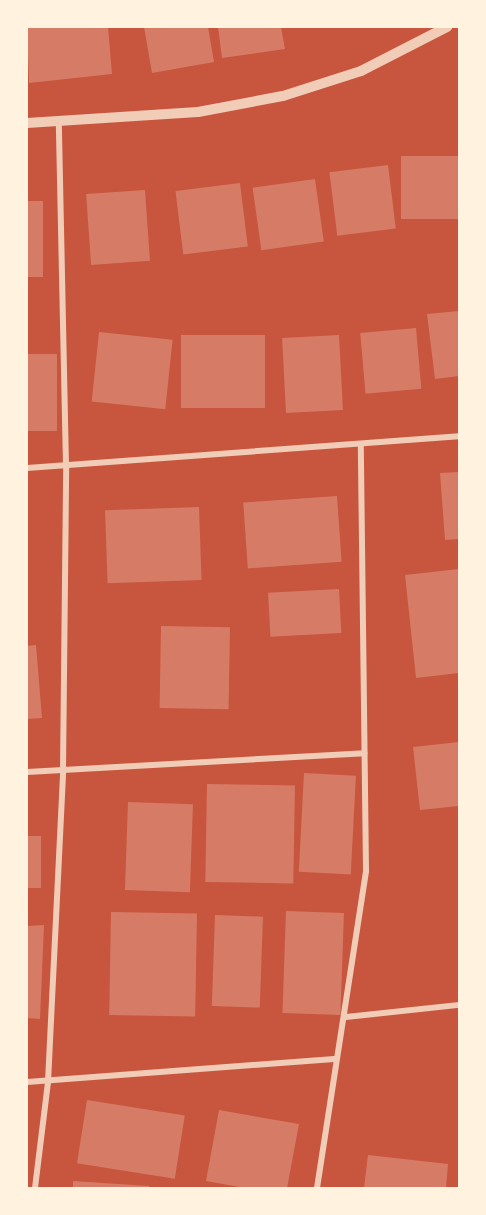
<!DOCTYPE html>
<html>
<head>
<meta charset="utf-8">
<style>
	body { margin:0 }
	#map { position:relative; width:486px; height:1215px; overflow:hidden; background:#c8553d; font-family:"Space Grotesk",sans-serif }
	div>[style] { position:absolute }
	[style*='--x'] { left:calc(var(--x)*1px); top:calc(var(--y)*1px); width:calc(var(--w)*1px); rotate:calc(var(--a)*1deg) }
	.building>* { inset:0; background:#d67c66; transform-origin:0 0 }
	.minor>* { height:6px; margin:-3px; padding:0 3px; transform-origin:3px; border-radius:3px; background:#f1ccb7 }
	.tertiary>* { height:10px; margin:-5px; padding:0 5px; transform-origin:5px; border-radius:5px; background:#f1ccb7 }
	span { translate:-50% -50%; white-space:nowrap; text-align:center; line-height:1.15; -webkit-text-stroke:6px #fff3e0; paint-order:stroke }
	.frame { position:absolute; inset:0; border:28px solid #fff3e0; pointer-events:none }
</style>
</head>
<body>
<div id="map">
	<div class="building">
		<div style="clip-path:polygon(27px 27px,108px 27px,112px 74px,29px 83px)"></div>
		<div style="clip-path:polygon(144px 27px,208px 27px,214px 62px,152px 73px)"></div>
		<div style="clip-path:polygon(218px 27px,281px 27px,285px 49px,222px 58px)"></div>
		<div style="left:459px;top:156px;width:63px;height:58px;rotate:90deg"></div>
		<div style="left:388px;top:165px;width:64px;height:59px;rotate:83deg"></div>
		<div style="left:315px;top:179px;width:63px;height:63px;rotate:82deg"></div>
		<div style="left:240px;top:183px;width:64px;height:65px;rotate:83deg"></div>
		<div style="left:145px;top:190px;width:71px;height:59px;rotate:86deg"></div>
		<div style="left:27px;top:201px;width:16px;height:76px"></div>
		<div style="clip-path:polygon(459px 311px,459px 376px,435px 379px,427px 314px)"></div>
		<div style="left:416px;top:328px;width:61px;height:56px;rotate:85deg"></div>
		<div style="left:99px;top:332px;width:74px;height:70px;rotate:6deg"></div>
		<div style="left:265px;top:335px;width:73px;height:84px;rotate:90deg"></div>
		<div style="left:339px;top:335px;width:75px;height:57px;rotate:87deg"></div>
		<div style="left:27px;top:354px;width:30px;height:77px"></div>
		<div style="clip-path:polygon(459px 472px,459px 539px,445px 540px,440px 473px)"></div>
		<div style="left:337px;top:496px;width:66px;height:94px;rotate:86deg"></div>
		<div style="left:199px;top:507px;width:73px;height:94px;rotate:88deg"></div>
		<div style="clip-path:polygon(459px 569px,459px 673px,416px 678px,405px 575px)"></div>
		<div style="left:339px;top:589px;width:44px;height:71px;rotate:87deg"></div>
		<div style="left:161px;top:626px;width:69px;height:82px;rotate:1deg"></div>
		<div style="clip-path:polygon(36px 645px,42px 718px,27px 719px,27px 646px)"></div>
		<div style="clip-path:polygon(459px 742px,459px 806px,420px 810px,413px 747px)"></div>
		<div style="left:304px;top:773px;width:52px;height:99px;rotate:3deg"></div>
		<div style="left:207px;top:784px;width:88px;height:98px;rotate:1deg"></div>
		<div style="left:128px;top:802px;width:65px;height:88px;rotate:2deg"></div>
		<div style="left:27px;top:836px;width:14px;height:52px"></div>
		<div style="left:286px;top:911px;width:58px;height:102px;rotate:2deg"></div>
		<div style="left:111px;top:912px;width:86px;height:103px;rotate:1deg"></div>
		<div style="left:215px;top:915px;width:48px;height:91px;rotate:2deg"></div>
		<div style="clip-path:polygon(44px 925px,40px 1019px,27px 1018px,27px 926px)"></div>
		<div style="left:87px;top:1100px;width:99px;height:64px;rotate:9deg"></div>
		<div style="clip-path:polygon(219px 1110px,299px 1124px,287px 1188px,245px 1188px,206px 1181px)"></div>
		<div style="clip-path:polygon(368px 1155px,448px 1164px,446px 1188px,364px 1188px)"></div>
		<div style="clip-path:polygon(73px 1181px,149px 1186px,149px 1188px,73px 1188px)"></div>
	</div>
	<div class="minor">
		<div style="--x:27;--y:468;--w:433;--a:-4.2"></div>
		<div style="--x:27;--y:772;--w:338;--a:-3.2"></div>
		<div style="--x:346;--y:1017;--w:114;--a:-6.1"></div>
		<div style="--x:27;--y:1082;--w:308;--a:-4.3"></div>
		<div style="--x:35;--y:1188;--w:107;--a:-83"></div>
		<div style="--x:48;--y:1082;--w:311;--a:-87.2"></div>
		<div style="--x:63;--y:771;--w:305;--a:-89.4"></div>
		<div style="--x:66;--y:466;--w:344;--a:-91.2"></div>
		<div style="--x:317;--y:1188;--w:321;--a:-81.2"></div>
		<div style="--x:366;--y:871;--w:425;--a:-90.7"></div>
	</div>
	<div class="tertiary">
		<div style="--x:27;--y:123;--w:171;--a:-3.7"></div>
		<div style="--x:198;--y:112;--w:86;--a:-10.7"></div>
		<div style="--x:283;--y:96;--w:82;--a:-17.8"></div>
		<div style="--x:361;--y:71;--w:97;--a:-27.1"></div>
	</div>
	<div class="frame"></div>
</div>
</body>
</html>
